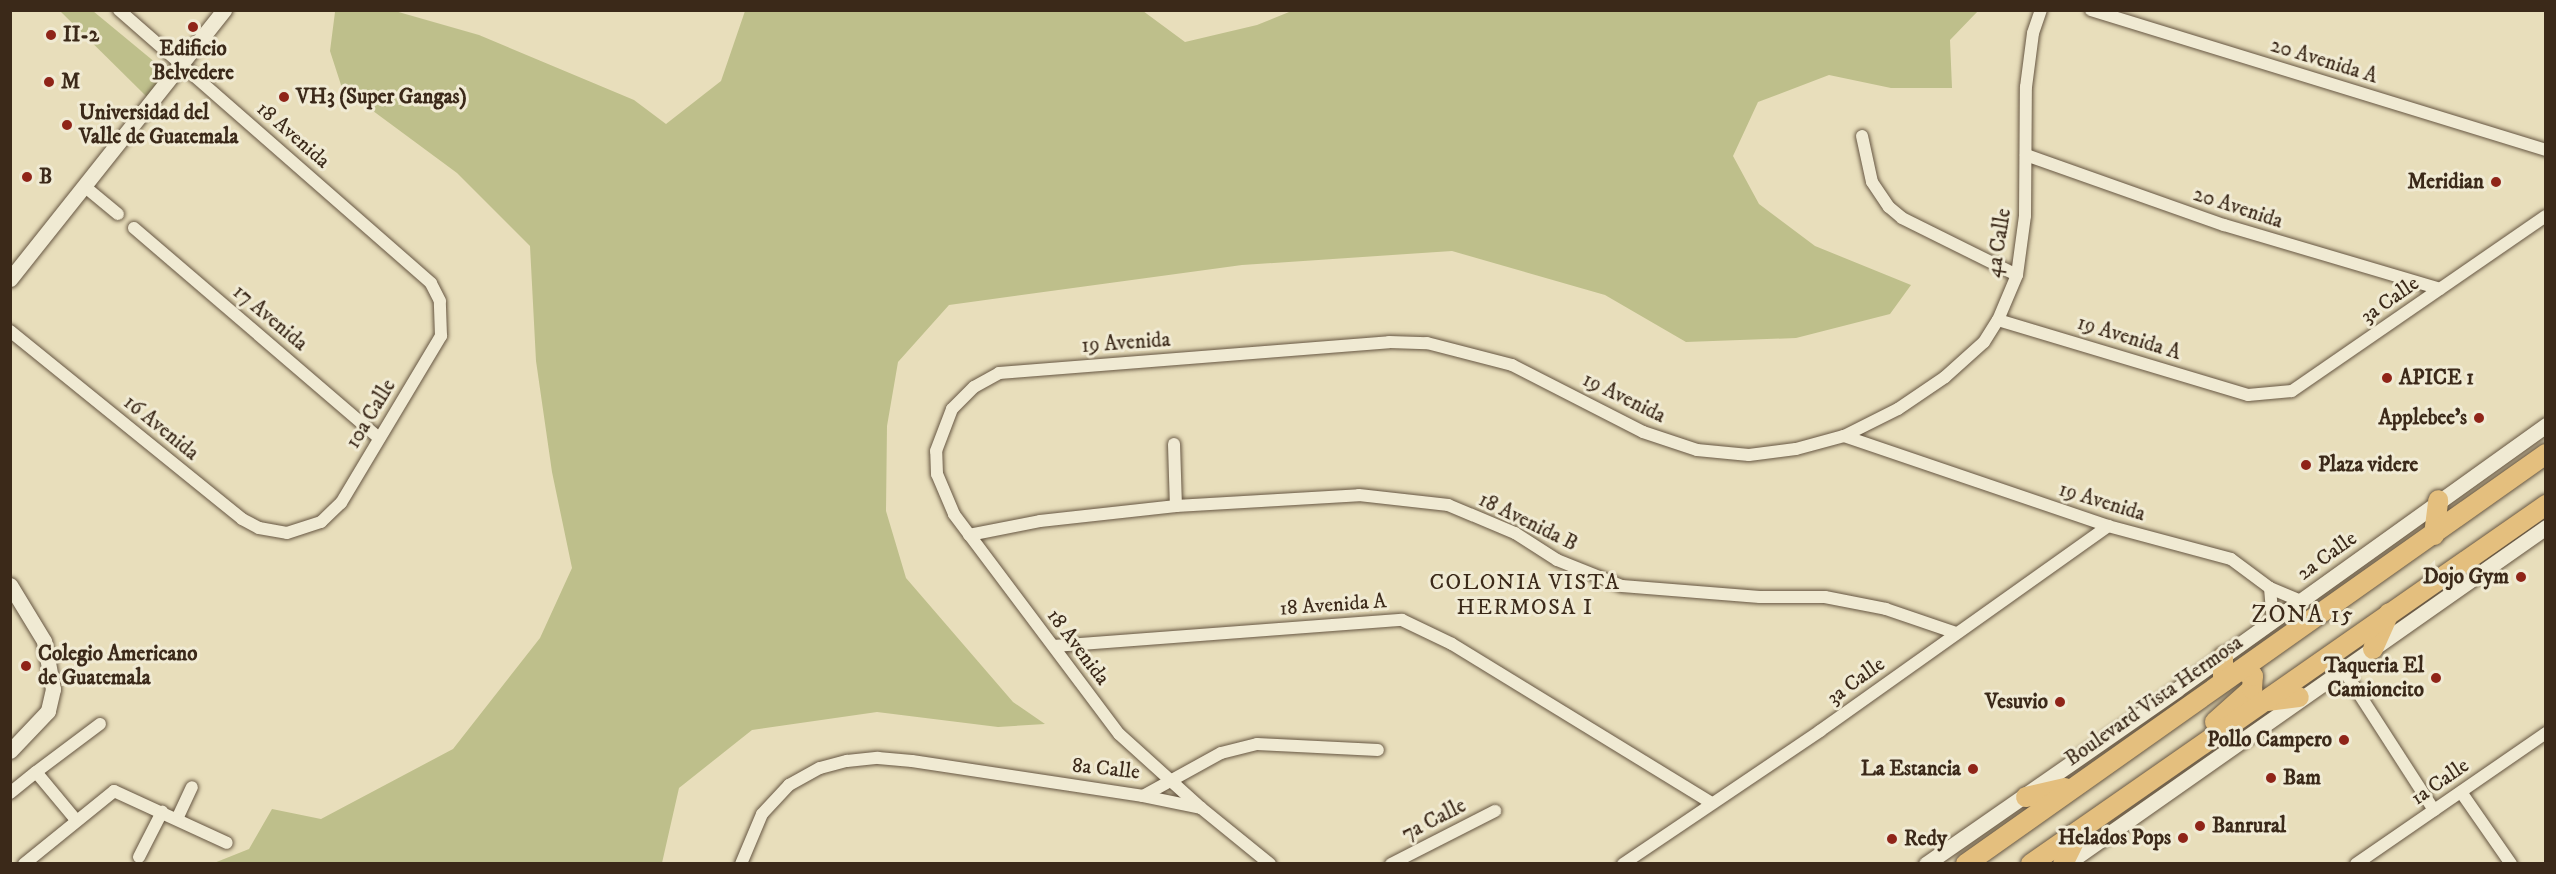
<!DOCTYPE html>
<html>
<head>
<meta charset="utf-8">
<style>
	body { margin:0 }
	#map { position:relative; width:2556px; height:874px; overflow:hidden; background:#e8debb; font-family:"IM FELL DW Pica",serif }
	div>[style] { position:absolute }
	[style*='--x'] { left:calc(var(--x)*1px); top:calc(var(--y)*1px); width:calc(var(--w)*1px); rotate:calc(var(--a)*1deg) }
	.green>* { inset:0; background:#bebf8b }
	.roads { filter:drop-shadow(0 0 2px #665642) drop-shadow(0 0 2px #665642) }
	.minor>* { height:12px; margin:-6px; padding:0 6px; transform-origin:6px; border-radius:6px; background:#f0ead3 }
	.tertiary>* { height:15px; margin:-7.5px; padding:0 7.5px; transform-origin:7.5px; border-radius:7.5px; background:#f0ead3 }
	.primary>* { height:20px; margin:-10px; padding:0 10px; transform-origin:10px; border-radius:10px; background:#e4bf7e }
	.dots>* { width:16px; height:16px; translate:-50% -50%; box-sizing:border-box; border:3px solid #f0ead3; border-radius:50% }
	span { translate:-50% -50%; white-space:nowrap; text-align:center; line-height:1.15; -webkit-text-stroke:6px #f0ead3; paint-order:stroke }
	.poi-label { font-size:21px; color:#3b2919; font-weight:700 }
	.left { translate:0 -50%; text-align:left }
	.right { translate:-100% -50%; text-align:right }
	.street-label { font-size:21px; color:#3b2919 }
	.neighbourhood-label { font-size:22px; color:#3b2919; letter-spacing:1.5px }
	.quarter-label { font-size:24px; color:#3b2919; letter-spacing:1.5px }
	.frame { position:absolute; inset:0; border:12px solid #3b2919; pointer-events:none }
</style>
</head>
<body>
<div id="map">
	<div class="green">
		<div style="clip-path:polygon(1294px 10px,1978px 11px,1950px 40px,1952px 88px,1891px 88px,1829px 75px,1758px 102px,1733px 156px,1759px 204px,1815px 246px,1911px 285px,1890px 314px,1796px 338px,1686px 342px,1605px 295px,1452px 251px,1242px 265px,949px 305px,898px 362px,887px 426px,886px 511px,906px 578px,1013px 702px,1045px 724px,998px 727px,877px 712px,752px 730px,679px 788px,662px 863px,214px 863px,249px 849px,272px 809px,321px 819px,453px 749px,540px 638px,572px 568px,552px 472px,536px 361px,530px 246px,457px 173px,342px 88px,330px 51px,335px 12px,395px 11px,479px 35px,634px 100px,666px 124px,721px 81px,745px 11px,1143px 11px,1185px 42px,1257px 25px)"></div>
		<div style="clip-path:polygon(60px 11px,93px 11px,168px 73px,147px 97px)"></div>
	</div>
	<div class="roads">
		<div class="minor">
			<div style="--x:2091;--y:10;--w:476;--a:17.1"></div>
			<div style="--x:1862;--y:136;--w:47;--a:77.7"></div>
			<div style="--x:1872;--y:182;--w:30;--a:56"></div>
			<div style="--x:1889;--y:207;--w:17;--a:40"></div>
			<div style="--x:1902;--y:218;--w:128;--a:26.4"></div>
			<div style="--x:2026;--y:155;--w:210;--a:19.5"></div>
			<div style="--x:2224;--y:225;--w:225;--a:16.5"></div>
			<div style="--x:84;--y:186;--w:44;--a:39.5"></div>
			<div style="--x:134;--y:228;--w:323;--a:40.6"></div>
			<div style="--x:1998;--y:320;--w:261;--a:16.7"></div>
			<div style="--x:2248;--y:395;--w:44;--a:-5.2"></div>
			<div style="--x:2292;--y:391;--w:308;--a:-34.6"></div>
			<div style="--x:10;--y:331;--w:299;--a:39"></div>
			<div style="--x:242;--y:519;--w:19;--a:28"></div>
			<div style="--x:259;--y:528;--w:28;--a:10"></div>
			<div style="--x:287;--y:533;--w:36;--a:-18"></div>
			<div style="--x:321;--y:522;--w:28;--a:-44"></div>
			<div style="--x:341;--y:503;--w:195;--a:-59.1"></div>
			<div style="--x:441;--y:336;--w:35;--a:-92"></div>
			<div style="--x:440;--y:301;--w:20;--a:-117"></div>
			<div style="--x:431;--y:283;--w:415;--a:-138.8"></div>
			<div style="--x:1844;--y:436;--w:279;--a:18.8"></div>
			<div style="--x:2108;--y:526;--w:127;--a:15"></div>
			<div style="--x:2231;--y:559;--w:49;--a:36.6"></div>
			<div style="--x:2270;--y:588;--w:33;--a:23"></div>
			<div style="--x:1174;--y:444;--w:62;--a:88.2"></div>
			<div style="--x:969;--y:535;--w:72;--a:-11.2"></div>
			<div style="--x:1040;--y:521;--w:137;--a:-6.3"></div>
			<div style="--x:1176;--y:506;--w:183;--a:-3.4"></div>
			<div style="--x:1359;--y:495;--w:90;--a:6.4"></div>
			<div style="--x:1448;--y:505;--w:73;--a:22.7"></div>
			<div style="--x:1515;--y:533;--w:50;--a:32.7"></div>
			<div style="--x:1557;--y:560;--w:70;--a:21.8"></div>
			<div style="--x:1622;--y:586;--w:138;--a:4.6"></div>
			<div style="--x:1760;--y:597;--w:65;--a:0"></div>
			<div style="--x:1825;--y:597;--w:62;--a:11.1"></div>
			<div style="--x:1886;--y:609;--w:74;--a:18.9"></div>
			<div style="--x:2270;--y:588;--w:33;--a:85"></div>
			<div style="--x:1054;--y:646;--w:349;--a:-4.3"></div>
			<div style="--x:1402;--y:620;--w:55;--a:25.6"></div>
			<div style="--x:1452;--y:644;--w:303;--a:31.5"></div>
			<div style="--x:2343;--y:669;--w:168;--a:57.2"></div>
			<div style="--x:2461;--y:792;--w:88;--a:55.2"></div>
			<div style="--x:10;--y:793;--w:33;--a:-39"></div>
			<div style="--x:1143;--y:796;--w:59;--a:11.7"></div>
			<div style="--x:177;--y:819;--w:35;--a:-65"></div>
			<div style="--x:76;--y:820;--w:62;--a:-129.8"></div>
			<div style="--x:36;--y:772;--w:80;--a:-36.9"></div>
			<div style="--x:139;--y:857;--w:51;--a:-62.9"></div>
			<div style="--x:24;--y:864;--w:116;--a:-39"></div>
			<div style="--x:114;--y:791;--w:124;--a:24.7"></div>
			<div style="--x:741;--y:864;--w:54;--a:-67.2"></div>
			<div style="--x:762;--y:814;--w:40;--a:-47"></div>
			<div style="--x:789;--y:785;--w:35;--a:-29"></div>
			<div style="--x:820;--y:768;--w:28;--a:-15"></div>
			<div style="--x:847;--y:761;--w:31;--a:-6"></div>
			<div style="--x:878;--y:758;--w:34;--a:5"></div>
			<div style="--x:912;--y:761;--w:234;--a:8.6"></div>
			<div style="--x:1143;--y:796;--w:89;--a:-28.9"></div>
			<div style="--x:1221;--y:753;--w:37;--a:-14"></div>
			<div style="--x:1257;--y:744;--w:121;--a:2.8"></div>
			<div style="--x:1270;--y:864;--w:89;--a:-140.9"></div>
			<div style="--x:1201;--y:808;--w:110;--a:-137.9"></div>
			<div style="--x:1119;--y:734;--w:275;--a:-126.9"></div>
			<div style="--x:954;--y:514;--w:43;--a:-113"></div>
			<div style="--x:937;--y:474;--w:23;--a:-92"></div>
			<div style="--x:936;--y:451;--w:45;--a:-69.1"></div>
			<div style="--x:952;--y:409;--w:31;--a:-45"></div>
			<div style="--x:974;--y:387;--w:29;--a:-29"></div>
			<div style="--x:999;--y:373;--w:391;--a:-4.5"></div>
			<div style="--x:1389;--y:342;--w:38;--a:2"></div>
			<div style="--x:1427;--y:343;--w:88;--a:14.5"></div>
			<div style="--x:1512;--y:365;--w:147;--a:27.1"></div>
			<div style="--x:1643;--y:432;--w:57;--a:18.4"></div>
			<div style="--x:1697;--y:450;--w:52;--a:5.5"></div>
			<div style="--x:1749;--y:455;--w:47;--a:-7.3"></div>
			<div style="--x:1796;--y:449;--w:50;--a:-15.2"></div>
			<div style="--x:1844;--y:436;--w:60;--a:-26.6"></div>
			<div style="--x:1898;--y:409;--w:57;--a:-34.2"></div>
			<div style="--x:1945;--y:377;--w:52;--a:-41.9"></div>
			<div style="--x:1984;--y:342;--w:26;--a:-58"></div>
			<div style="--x:1998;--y:320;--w:49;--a:-67.1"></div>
			<div style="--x:2017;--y:275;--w:60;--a:-82.3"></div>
			<div style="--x:2025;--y:216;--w:129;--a:-89.6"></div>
			<div style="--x:2026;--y:87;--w:54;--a:-82.6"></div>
			<div style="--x:2033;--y:33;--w:24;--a:-71"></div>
			<div style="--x:1391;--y:864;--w:117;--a:-27"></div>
			<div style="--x:1623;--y:864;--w:238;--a:-34"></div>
			<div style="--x:1820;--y:731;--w:354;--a:-35.4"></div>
			<div style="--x:2356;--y:864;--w:231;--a:-34.6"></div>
		</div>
		<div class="tertiary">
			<div style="--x:10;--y:279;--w:344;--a:-51.5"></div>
			<div style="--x:10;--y:585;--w:66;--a:58.7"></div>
			<div style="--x:44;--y:641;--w:49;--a:79.4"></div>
			<div style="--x:53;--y:689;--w:23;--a:103"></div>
			<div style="--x:48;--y:711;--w:55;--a:133.5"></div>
			<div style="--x:1926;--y:864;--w:305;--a:-34.8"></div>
			<div style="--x:2176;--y:690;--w:455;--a:-35.6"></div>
			<div style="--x:2066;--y:864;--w:586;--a:-35.07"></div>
		</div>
		<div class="primary">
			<div style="--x:2434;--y:535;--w:35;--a:-83"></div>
			<div style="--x:2373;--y:649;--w:39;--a:-66"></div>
			<div style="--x:2223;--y:657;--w:25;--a:90"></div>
			<div style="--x:2267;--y:701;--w:32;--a:-7"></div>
			<div style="--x:2215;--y:722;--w:50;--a:-41.7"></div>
			<div style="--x:2252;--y:689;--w:13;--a:-86"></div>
			<div style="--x:2253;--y:676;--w:13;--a:-153"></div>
			<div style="--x:2026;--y:797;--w:40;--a:-13"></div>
			<div style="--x:1966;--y:864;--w:710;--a:-35.26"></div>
			<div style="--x:2031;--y:864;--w:628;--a:-34.88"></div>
			<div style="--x:2063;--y:864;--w:37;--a:-64"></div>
		</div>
	</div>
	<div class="dots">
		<div style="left:193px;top:27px;background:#8f2418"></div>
		<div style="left:51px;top:35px;background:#8f2418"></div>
		<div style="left:49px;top:82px;background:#8f2418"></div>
		<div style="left:284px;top:97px;background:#8f2418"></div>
		<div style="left:67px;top:125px;background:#8f2418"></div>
		<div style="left:27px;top:177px;background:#8f2418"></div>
		<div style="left:2496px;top:182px;background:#8f2418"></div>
		<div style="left:2387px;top:378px;background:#8f2418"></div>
		<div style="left:2479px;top:418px;background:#8f2418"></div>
		<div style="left:2306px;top:465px;background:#8f2418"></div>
		<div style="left:2521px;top:577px;background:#8f2418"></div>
		<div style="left:26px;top:666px;background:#8f2418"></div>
		<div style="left:2436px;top:678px;background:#8f2418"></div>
		<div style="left:2060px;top:702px;background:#8f2418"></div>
		<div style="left:2344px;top:740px;background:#8f2418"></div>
		<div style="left:1973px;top:769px;background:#8f2418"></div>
		<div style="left:2271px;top:778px;background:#8f2418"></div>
		<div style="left:2200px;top:826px;background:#8f2418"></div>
		<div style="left:2183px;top:838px;background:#8f2418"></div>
		<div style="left:1892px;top:839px;background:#8f2418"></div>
	</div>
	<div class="poi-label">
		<span class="left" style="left:63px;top:35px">II-2</span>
		<span style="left:193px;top:61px">Edificio<br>Belvedere</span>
		<span class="left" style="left:61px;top:82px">M</span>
		<span class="left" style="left:296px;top:97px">VH3 (Super Gangas)</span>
		<span class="left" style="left:79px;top:125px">Universidad del<br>Valle de Guatemala</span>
		<span class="left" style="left:39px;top:177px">B</span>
		<span class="right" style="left:2484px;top:182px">Meridian</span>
		<span class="left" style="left:2399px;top:378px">APICE 1</span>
		<span class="right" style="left:2467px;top:418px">Applebee's</span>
		<span class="left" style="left:2318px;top:465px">Plaza videre</span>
		<span class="right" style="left:2509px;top:577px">Dojo Gym</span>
		<span class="left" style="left:38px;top:666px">Colegio Americano<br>de Guatemala</span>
		<span class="right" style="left:2424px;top:678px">Taqueria El<br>Camioncito</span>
		<span class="right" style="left:2048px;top:702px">Vesuvio</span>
		<span class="right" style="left:2332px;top:740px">Pollo Campero</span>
		<span class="right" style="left:1961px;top:769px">La Estancia</span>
		<span class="left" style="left:2283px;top:778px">Bam</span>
		<span class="left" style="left:2212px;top:826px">Banrural</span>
		<span class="right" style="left:2171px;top:838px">Helados Pops</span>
		<span class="left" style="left:1904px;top:839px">Redy</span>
	</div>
	<div class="street-label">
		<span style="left:2324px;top:61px;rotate:17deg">20 Avenida A</span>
		<span style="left:293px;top:135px;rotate:41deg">18 Avenida</span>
		<span style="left:2238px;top:208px;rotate:18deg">20 Avenida</span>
		<span style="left:1999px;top:243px;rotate:-81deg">4a Calle</span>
		<span style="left:2390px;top:300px;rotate:-35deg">3a Calle</span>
		<span style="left:270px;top:318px;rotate:40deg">17 Avenida</span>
		<span style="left:2129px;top:338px;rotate:17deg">19 Avenida A</span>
		<span style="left:1126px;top:343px;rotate:-4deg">19 Avenida</span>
		<span style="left:1624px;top:398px;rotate:26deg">19 Avenida</span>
		<span style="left:371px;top:414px;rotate:-59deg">10a Calle</span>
		<span style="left:161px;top:428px;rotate:39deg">16 Avenida</span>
		<span style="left:2102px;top:502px;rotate:17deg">19 Avenida</span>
		<span style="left:1528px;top:522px;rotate:26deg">18 Avenida B</span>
		<span style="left:2327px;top:556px;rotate:-36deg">2a Calle</span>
		<span style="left:1333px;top:605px;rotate:-4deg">18 Avenida A</span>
		<span style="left:1078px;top:647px;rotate:53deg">18 Avenida</span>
		<span style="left:1856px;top:681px;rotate:-36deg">3a Calle</span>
		<span style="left:2154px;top:701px;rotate:-35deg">Boulevard Vista Hermosa</span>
		<span style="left:1106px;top:769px;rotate:6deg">8a Calle</span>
		<span style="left:2440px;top:782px;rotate:-35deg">1a Calle</span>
		<span style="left:1434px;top:820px;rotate:-27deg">7a Calle</span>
	</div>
	<div class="neighbourhood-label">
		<span style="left:1525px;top:595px">COLONIA VISTA<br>HERMOSA I</span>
	</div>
	<div class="quarter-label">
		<span style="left:2303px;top:616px">ZONA 15</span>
	</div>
	<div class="frame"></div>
</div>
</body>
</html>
